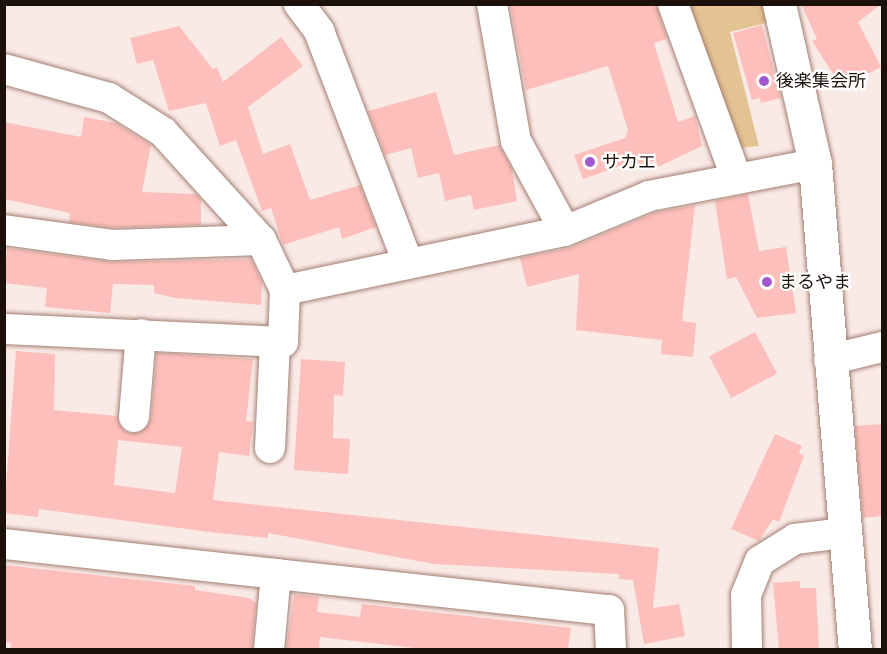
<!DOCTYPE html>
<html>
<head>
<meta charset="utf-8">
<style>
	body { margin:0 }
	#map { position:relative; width:887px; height:654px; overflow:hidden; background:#faeae5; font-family:Arial,"Noto Sans JP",sans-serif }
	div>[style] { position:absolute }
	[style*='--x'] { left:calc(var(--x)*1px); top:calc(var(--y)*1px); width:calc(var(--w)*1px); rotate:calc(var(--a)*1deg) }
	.green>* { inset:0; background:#e4c392 }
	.building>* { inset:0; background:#fdbfbb; transform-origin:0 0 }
	.roads { filter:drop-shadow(0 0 2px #a17f72) drop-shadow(0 0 2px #a17f72) }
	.minor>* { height:30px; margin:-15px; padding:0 15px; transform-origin:15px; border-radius:15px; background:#fff }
	.tertiary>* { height:33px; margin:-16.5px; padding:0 16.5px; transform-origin:16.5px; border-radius:16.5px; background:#fff }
	.dots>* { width:16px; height:16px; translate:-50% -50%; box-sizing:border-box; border:3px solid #fff; border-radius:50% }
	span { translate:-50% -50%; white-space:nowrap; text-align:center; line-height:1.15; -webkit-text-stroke:4.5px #fff; paint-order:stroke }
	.poi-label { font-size:18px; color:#1c100b }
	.left { translate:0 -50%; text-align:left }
	.frame { position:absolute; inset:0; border:6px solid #1c100b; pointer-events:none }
</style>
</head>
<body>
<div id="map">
	<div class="green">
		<div style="clip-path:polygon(688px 5px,765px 5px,770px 22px,730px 32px,759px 146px,740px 148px)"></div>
	</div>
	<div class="building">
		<div style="clip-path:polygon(510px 4px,656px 4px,667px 39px,654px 43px,678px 122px,695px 116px,702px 146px,658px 167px,656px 160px,635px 168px,632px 162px,583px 179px,574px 155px,625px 138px,628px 130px,608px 66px,526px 90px)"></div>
		<div style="clip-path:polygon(801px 4px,882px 4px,858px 22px,881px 67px,842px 88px,812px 41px,817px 39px)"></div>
		<div style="clip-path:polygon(762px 25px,781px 98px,761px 103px,760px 98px,752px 100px,733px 33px)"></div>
		<div style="clip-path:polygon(179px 26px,213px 69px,217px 67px,223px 82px,281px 37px,303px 66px,248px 107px,263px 154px,290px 144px,310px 200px,360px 185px,376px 227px,342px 239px,339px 227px,283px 245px,271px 208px,262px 211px,236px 140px,220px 146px,206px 103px,169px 111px,153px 60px,137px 64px,130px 38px)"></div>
		<div style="clip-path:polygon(436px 92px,454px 155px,499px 145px,512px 169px,517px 201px,474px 210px,471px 195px,445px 201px,439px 173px,418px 178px,411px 148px,385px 155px,368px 111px)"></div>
		<div style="clip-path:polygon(84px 117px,116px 123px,151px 145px,142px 192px,196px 194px,201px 199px,201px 225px,113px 228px,69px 222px,70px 213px,4px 199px,4px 122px,81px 137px)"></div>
		<div style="clip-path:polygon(748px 194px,759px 251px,786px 247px,796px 313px,757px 318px,736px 277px,727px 279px,715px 201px)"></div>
		<div style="clip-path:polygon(695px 205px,682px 321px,696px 323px,693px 357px,661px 354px,662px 340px,576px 330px,579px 274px,527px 287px,520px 258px,569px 248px,656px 212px)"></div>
		<div style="clip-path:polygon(7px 248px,112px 262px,251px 259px,262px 282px,261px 305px,175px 298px,154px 293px,154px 285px,113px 284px,110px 313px,45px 307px,47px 288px,4px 283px)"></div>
		<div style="left:755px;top:332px;width:47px;height:52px;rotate:62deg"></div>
		<div style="clip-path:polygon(evenodd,16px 351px,55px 354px,54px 410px,117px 416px,124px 431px,133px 434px,151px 419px,157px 353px,253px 359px,246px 421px,253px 422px,249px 456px,219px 452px,213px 500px,659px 548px,653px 608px,679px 604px,685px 636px,644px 644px,633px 580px,619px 579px,619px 574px,434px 564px,268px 533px,268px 538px,209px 532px,39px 509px,38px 517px,4px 513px,16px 351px,118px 440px,182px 447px,175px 493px,114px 485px,118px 440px)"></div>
		<div style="clip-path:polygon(301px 359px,345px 362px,343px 396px,334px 395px,333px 438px,350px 439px,348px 474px,294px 470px)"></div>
		<div style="clip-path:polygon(882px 424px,882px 516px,863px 518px,855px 426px)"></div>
		<div style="clip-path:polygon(775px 434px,802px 446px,799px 453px,804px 456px,779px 522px,773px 519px,759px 541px,731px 529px)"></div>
		<div style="clip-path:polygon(4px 565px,195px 586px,195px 590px,249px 598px,256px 603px,252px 650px,10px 650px,11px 643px,4px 642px)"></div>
		<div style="clip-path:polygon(800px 581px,800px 588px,816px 588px,819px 650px,779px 650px,773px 583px)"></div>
		<div style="clip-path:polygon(294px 594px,319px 597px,317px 612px,360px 617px,362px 604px,571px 628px,568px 650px,431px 650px,320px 637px,319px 650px,286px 650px)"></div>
	</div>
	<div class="roads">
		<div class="minor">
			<div style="--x:299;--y:4;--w:34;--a:53"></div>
			<div style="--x:319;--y:31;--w:248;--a:69"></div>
			<div style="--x:492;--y:4;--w:139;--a:80.1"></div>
			<div style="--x:516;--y:141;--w:102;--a:61.4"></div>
			<div style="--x:673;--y:4;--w:184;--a:70"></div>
			<div style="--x:4;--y:69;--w:109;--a:15.4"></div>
			<div style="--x:109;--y:98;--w:64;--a:32.2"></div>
			<div style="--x:163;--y:132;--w:146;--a:47.8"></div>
			<div style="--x:261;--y:240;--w:55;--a:64.4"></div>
			<div style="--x:285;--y:290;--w:52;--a:92.2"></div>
			<div style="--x:283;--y:342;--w:279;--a:-177.3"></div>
			<div style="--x:4;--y:230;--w:109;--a:7.9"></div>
			<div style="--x:112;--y:245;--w:149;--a:-1.9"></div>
			<div style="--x:285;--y:290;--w:286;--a:-11.9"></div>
			<div style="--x:565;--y:231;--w:91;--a:-22.6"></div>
			<div style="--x:649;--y:196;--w:169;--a:-10.9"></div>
			<div style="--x:829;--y:360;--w:55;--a:-13.8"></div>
			<div style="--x:134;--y:417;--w:83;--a:-85.2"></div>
			<div style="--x:270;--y:448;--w:106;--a:-87.3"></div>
			<div style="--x:4;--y:544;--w:274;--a:6.3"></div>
			<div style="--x:276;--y:574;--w:76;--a:95.3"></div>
			<div style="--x:276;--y:574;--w:335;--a:6.2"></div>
			<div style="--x:609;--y:610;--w:40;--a:87.1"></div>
			<div style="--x:747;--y:650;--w:55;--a:-91"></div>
			<div style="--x:746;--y:595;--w:37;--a:-68"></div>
			<div style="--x:760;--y:561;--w:41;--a:-32.2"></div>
			<div style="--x:795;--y:539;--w:48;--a:-7.1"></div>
		</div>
		<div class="tertiary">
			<div style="--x:779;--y:4;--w:164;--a:77.3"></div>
			<div style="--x:815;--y:164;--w:488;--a:85.3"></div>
		</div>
	</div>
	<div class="dots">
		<div style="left:764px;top:81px;background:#a059cd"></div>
		<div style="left:590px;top:162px;background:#a059cd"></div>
		<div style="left:767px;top:282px;background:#a059cd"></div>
	</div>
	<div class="poi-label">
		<span class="left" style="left:776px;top:81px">後楽集会所</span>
		<span class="left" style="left:602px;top:162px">サカエ</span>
		<span class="left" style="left:779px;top:282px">まるやま</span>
	</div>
	<div class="frame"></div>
</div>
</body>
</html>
